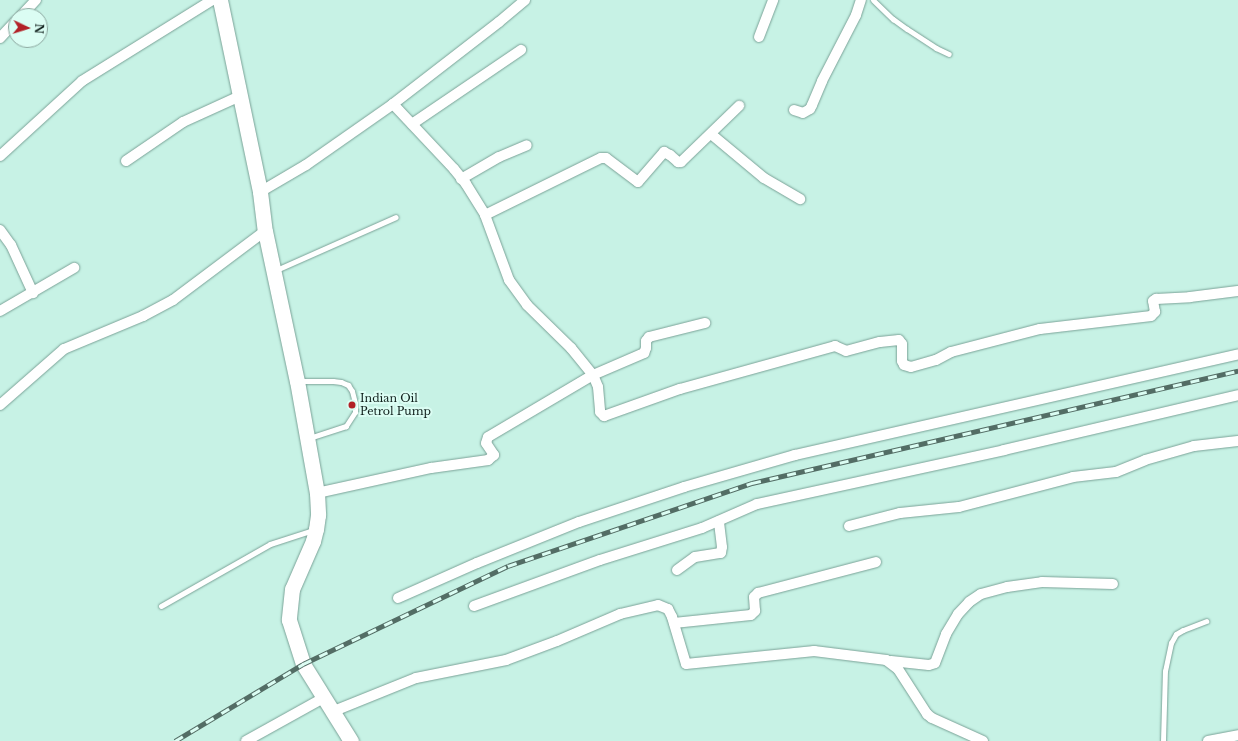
<!DOCTYPE html>
<html>
<head>
<meta charset="utf-8">
<style>
	body { margin:0 }
	#map { position:relative; width:1238px; height:741px; overflow:hidden; background:#c7f2e5; font-family:"Libre Baskerville",serif }
	div>[style] { position:absolute }
	[style*='--x'] { left:calc(var(--x)*1px); top:calc(var(--y)*1px); width:calc(var(--w)*1px); rotate:calc(var(--a)*1deg) }
	.roads { filter:drop-shadow(0 0 1px #7aa297) drop-shadow(0 0 1px #7aa297) }
	.lane>* { height:5px; margin:-2.5px; padding:0 2.5px; transform-origin:2.5px; border-radius:2.5px; background:#fff }
	.street>* { height:10px; margin:-5px; padding:0 5px; transform-origin:5px; border-radius:5px; background:#fff }
	.primary>* { height:15px; margin:-7.5px; padding:0 7.5px; transform-origin:7.5px; border-radius:7.5px; background:#fff }
	.rail>* { height:4.5px; margin-top:-2.25px; transform-origin:0; background:repeating-linear-gradient(90deg,#dbfdf3 0 9px,#536d65 0 18px); box-sizing:border-box; border-block:1px solid #536d65 }
	.dots>* { width:11px; height:11px; translate:-50% -50%; box-sizing:border-box; border:2px solid #dbfdf3; border-radius:50% }
	span { translate:-50% -50%; white-space:nowrap; text-align:center; line-height:1.15; -webkit-text-stroke:4px #dbfdf3; paint-order:stroke }
	.poi-label { font-size:11px; color:#10201c }
	.left { translate:0 -50%; text-align:left }
	.north { position:absolute; left:8px; top:8px; width:40px; height:40px; box-sizing:border-box; background:#dbfdf3; border:1px solid #8aa59d; border-radius:50%; rotate:94deg; font-size:11px; font-weight:700; line-height:16px; text-align:center; color:#10201c }
	.north::after { content:''; display:block; margin:auto; width:14px; height:18px; background:#b22127; clip-path:polygon(50% 0,100% 100%,50% 72%,0 100%) }
</style>
</head>
<body>
<div id="map">
	<div class="roads">
		<div class="lane">
			<div style="--x:873;--y:0;--w:28;--a:44"></div>
			<div style="--x:893;--y:19;--w:17;--a:36"></div>
			<div style="--x:907;--y:29;--w:35;--a:33"></div>
			<div style="--x:936;--y:48;--w:14;--a:25"></div>
			<div style="--x:274;--y:271;--w:133;--a:-23.9"></div>
			<div style="--x:299;--y:381;--w:34;--a:0"></div>
			<div style="--x:333;--y:381;--w:8;--a:7"></div>
			<div style="--x:341;--y:382;--w:8;--a:23"></div>
			<div style="--x:348;--y:385;--w:7;--a:56"></div>
			<div style="--x:352;--y:391;--w:12;--a:76"></div>
			<div style="--x:355;--y:403;--w:9;--a:90"></div>
			<div style="--x:355;--y:412;--w:17;--a:123"></div>
			<div style="--x:346;--y:426;--w:40;--a:162"></div>
			<div style="--x:161;--y:606;--w:125;--a:-29.6"></div>
			<div style="--x:270;--y:544;--w:45;--a:-18"></div>
			<div style="--x:1163;--y:741;--w:70;--a:-88.4"></div>
			<div style="--x:1165;--y:671;--w:29;--a:-78"></div>
			<div style="--x:1171;--y:643;--w:10;--a:-61"></div>
			<div style="--x:1176;--y:634;--w:8;--a:-30"></div>
			<div style="--x:1183;--y:630;--w:25;--a:-21"></div>
		</div>
		<div class="street">
			<div style="--x:21;--y:16;--w:22;--a:-47"></div>
			<div style="--x:759;--y:37;--w:40;--a:-69"></div>
			<div style="--x:0;--y:38;--w:23;--a:-47"></div>
			<div style="--x:393;--y:104;--w:89;--a:46.8"></div>
			<div style="--x:454;--y:169;--w:19;--a:51"></div>
			<div style="--x:466;--y:184;--w:36;--a:58"></div>
			<div style="--x:485;--y:215;--w:69;--a:69.7"></div>
			<div style="--x:509;--y:280;--w:31;--a:54"></div>
			<div style="--x:527;--y:305;--w:62;--a:44.3"></div>
			<div style="--x:571;--y:348;--w:35;--a:51"></div>
			<div style="--x:593;--y:375;--w:13;--a:67"></div>
			<div style="--x:598;--y:387;--w:25;--a:85"></div>
			<div style="--x:600;--y:412;--w:6;--a:45"></div>
			<div style="--x:604;--y:416;--w:81;--a:-19.6"></div>
			<div style="--x:680;--y:389;--w:161;--a:-15.5"></div>
			<div style="--x:835;--y:346;--w:12;--a:24"></div>
			<div style="--x:846;--y:351;--w:35;--a:-15"></div>
			<div style="--x:880;--y:342;--w:19;--a:-6"></div>
			<div style="--x:899;--y:340;--w:5;--a:53"></div>
			<div style="--x:902;--y:344;--w:17;--a:90"></div>
			<div style="--x:902;--y:361;--w:4;--a:63"></div>
			<div style="--x:904;--y:365;--w:7;--a:16"></div>
			<div style="--x:911;--y:367;--w:26;--a:-16"></div>
			<div style="--x:936;--y:360;--w:17;--a:-28"></div>
			<div style="--x:951;--y:352;--w:92;--a:-14.5"></div>
			<div style="--x:1040;--y:329;--w:112;--a:-6.7"></div>
			<div style="--x:1151;--y:316;--w:6;--a:-45"></div>
			<div style="--x:1155;--y:312;--w:11;--a:-100"></div>
			<div style="--x:1153;--y:301;--w:4;--a:-34"></div>
			<div style="--x:1156;--y:299;--w:34;--a:-3"></div>
			<div style="--x:1190;--y:297;--w:48;--a:-7.1"></div>
			<div style="--x:794;--y:110;--w:9;--a:18"></div>
			<div style="--x:803;--y:113;--w:8;--a:-30"></div>
			<div style="--x:810;--y:109;--w:4;--a:-63"></div>
			<div style="--x:812;--y:105;--w:26;--a:-67"></div>
			<div style="--x:822;--y:81;--w:74;--a:-62.7"></div>
			<div style="--x:856;--y:15;--w:16;--a:-72"></div>
			<div style="--x:412;--y:124;--w:132;--a:-34.2"></div>
			<div style="--x:711;--y:134;--w:69;--a:39.7"></div>
			<div style="--x:764;--y:178;--w:42;--a:30.3"></div>
			<div style="--x:0;--y:156;--w:111;--a:-42.4"></div>
			<div style="--x:82;--y:81;--w:153;--a:-31.9"></div>
			<div style="--x:126;--y:161;--w:69;--a:-34.4"></div>
			<div style="--x:183;--y:122;--w:63;--a:-24.5"></div>
			<div style="--x:461;--y:179;--w:44;--a:-30.1"></div>
			<div style="--x:499;--y:157;--w:30;--a:-23"></div>
			<div style="--x:260;--y:192;--w:53;--a:-30.4"></div>
			<div style="--x:306;--y:165;--w:106;--a:-35"></div>
			<div style="--x:393;--y:104;--w:134;--a:-37.7"></div>
			<div style="--x:499;--y:22;--w:34;--a:-40"></div>
			<div style="--x:485;--y:215;--w:129;--a:-26.2"></div>
			<div style="--x:601;--y:158;--w:5;--a:0"></div>
			<div style="--x:606;--y:158;--w:40;--a:37"></div>
			<div style="--x:638;--y:182;--w:40;--a:-49"></div>
			<div style="--x:664;--y:152;--w:7;--a:27"></div>
			<div style="--x:670;--y:155;--w:11;--a:41"></div>
			<div style="--x:678;--y:162;--w:3;--a:0"></div>
			<div style="--x:681;--y:162;--w:81;--a:-44"></div>
			<div style="--x:0;--y:230;--w:19;--a:54"></div>
			<div style="--x:11;--y:245;--w:53;--a:65.4"></div>
			<div style="--x:0;--y:311;--w:86;--a:-30.2"></div>
			<div style="--x:0;--y:405;--w:85;--a:-41.2"></div>
			<div style="--x:64;--y:349;--w:86;--a:-22.7"></div>
			<div style="--x:143;--y:316;--w:34;--a:-28"></div>
			<div style="--x:173;--y:300;--w:115;--a:-36.9"></div>
			<div style="--x:317;--y:493;--w:117;--a:-12.4"></div>
			<div style="--x:431;--y:468;--w:58;--a:-8"></div>
			<div style="--x:488;--y:460;--w:8;--a:-40"></div>
			<div style="--x:494;--y:455;--w:14;--a:-124"></div>
			<div style="--x:486;--y:443;--w:6;--a:-72"></div>
			<div style="--x:488;--y:437;--w:122;--a:-30.6"></div>
			<div style="--x:593;--y:375;--w:56;--a:-23.3"></div>
			<div style="--x:644;--y:353;--w:5;--a:-68"></div>
			<div style="--x:646;--y:348;--w:7;--a:-90"></div>
			<div style="--x:646;--y:341;--w:5;--a:-53"></div>
			<div style="--x:649;--y:337;--w:58;--a:-14"></div>
			<div style="--x:849;--y:526;--w:53;--a:-14.3"></div>
			<div style="--x:900;--y:513;--w:59;--a:-5.8"></div>
			<div style="--x:959;--y:507;--w:118;--a:-14.7"></div>
			<div style="--x:1073;--y:477;--w:43;--a:-6.6"></div>
			<div style="--x:1116;--y:472;--w:31;--a:-22"></div>
			<div style="--x:1145;--y:460;--w:51;--a:-15.9"></div>
			<div style="--x:1194;--y:446;--w:44;--a:-6.5"></div>
			<div style="--x:677;--y:570;--w:22;--a:-36"></div>
			<div style="--x:695;--y:557;--w:26;--a:-9"></div>
			<div style="--x:721;--y:553;--w:6;--a:-81"></div>
			<div style="--x:722;--y:547;--w:26;--a:-97"></div>
			<div style="--x:398;--y:598;--w:86;--a:-23.9"></div>
			<div style="--x:477;--y:563;--w:110;--a:-21.9"></div>
			<div style="--x:579;--y:522;--w:111;--a:-18.4"></div>
			<div style="--x:684;--y:487;--w:116;--a:-16.1"></div>
			<div style="--x:795;--y:455;--w:454;--a:-12.8"></div>
			<div style="--x:474;--y:606;--w:134;--a:-20.1"></div>
			<div style="--x:600;--y:560;--w:107;--a:-17.4"></div>
			<div style="--x:702;--y:528;--w:60;--a:-23.6"></div>
			<div style="--x:757;--y:504;--w:253;--a:-12.3"></div>
			<div style="--x:1004;--y:450;--w:240;--a:-13.2"></div>
			<div style="--x:674;--y:623;--w:77;--a:-5.9"></div>
			<div style="--x:751;--y:615;--w:6;--a:-45"></div>
			<div style="--x:755;--y:611;--w:14;--a:-94"></div>
			<div style="--x:754;--y:597;--w:6;--a:-45"></div>
			<div style="--x:758;--y:593;--w:122;--a:-14.7"></div>
			<div style="--x:891;--y:661;--w:38;--a:6"></div>
			<div style="--x:929;--y:665;--w:6;--a:-18"></div>
			<div style="--x:935;--y:663;--w:31;--a:-69"></div>
			<div style="--x:946;--y:634;--w:23;--a:-59"></div>
			<div style="--x:958;--y:614;--w:16;--a:-47"></div>
			<div style="--x:969;--y:602;--w:14;--a:-34"></div>
			<div style="--x:981;--y:594;--w:27;--a:-15"></div>
			<div style="--x:1007;--y:587;--w:35;--a:-8"></div>
			<div style="--x:1042;--y:582;--w:71;--a:1.6"></div>
			<div style="--x:334;--y:711;--w:88;--a:-21.9"></div>
			<div style="--x:416;--y:678;--w:92;--a:-11.3"></div>
			<div style="--x:506;--y:660;--w:54;--a:-20.4"></div>
			<div style="--x:557;--y:641;--w:69;--a:-23.2"></div>
			<div style="--x:620;--y:614;--w:39;--a:-13"></div>
			<div style="--x:658;--y:605;--w:11;--a:22"></div>
			<div style="--x:668;--y:609;--w:9;--a:63"></div>
			<div style="--x:672;--y:617;--w:49;--a:73.4"></div>
			<div style="--x:686;--y:664;--w:129;--a:-5.8"></div>
			<div style="--x:814;--y:651;--w:73;--a:7.1"></div>
			<div style="--x:886;--y:660;--w:15;--a:37"></div>
			<div style="--x:898;--y:669;--w:54;--a:57.2"></div>
			<div style="--x:927;--y:714;--w:6;--a:39"></div>
			<div style="--x:932;--y:718;--w:56;--a:24.3"></div>
			<div style="--x:246;--y:741;--w:90;--a:-29.1"></div>
			<div style="--x:1208;--y:741;--w:31;--a:-11"></div>
		</div>
		<div class="primary">
			<div style="--x:220;--y:0;--w:196;--a:78.2"></div>
			<div style="--x:260;--y:192;--w:39;--a:83"></div>
			<div style="--x:265;--y:231;--w:153;--a:78"></div>
			<div style="--x:297;--y:381;--w:114;--a:79.9"></div>
			<div style="--x:317;--y:493;--w:22;--a:87"></div>
			<div style="--x:318;--y:515;--w:14;--a:98"></div>
			<div style="--x:316;--y:529;--w:12;--a:104"></div>
			<div style="--x:313;--y:541;--w:52;--a:113.6"></div>
			<div style="--x:292;--y:589;--w:31;--a:96"></div>
			<div style="--x:289;--y:620;--w:46;--a:72.3"></div>
			<div style="--x:303;--y:664;--w:91;--a:58.1"></div>
		</div>
	</div>
	<div class="rail">
		<div style="--x:175;--y:741;--w:149;--a:-31"></div>
		<div style="--x:303;--y:664;--w:227;--a:-25.6"></div>
		<div style="--x:508;--y:566;--w:258;--a:-18.8"></div>
		<div style="--x:752;--y:483;--w:499;--a:-13"></div>
	</div>
	<div class="dots">
		<div style="left:352px;top:405px;background:#b22127"></div>
	</div>
	<div class="poi-label">
		<span class="left" style="left:360px;top:405px">Indian Oil<br>Petrol Pump</span>
	</div>
	<div class="north">N</div>
</div>
</body>
</html>
